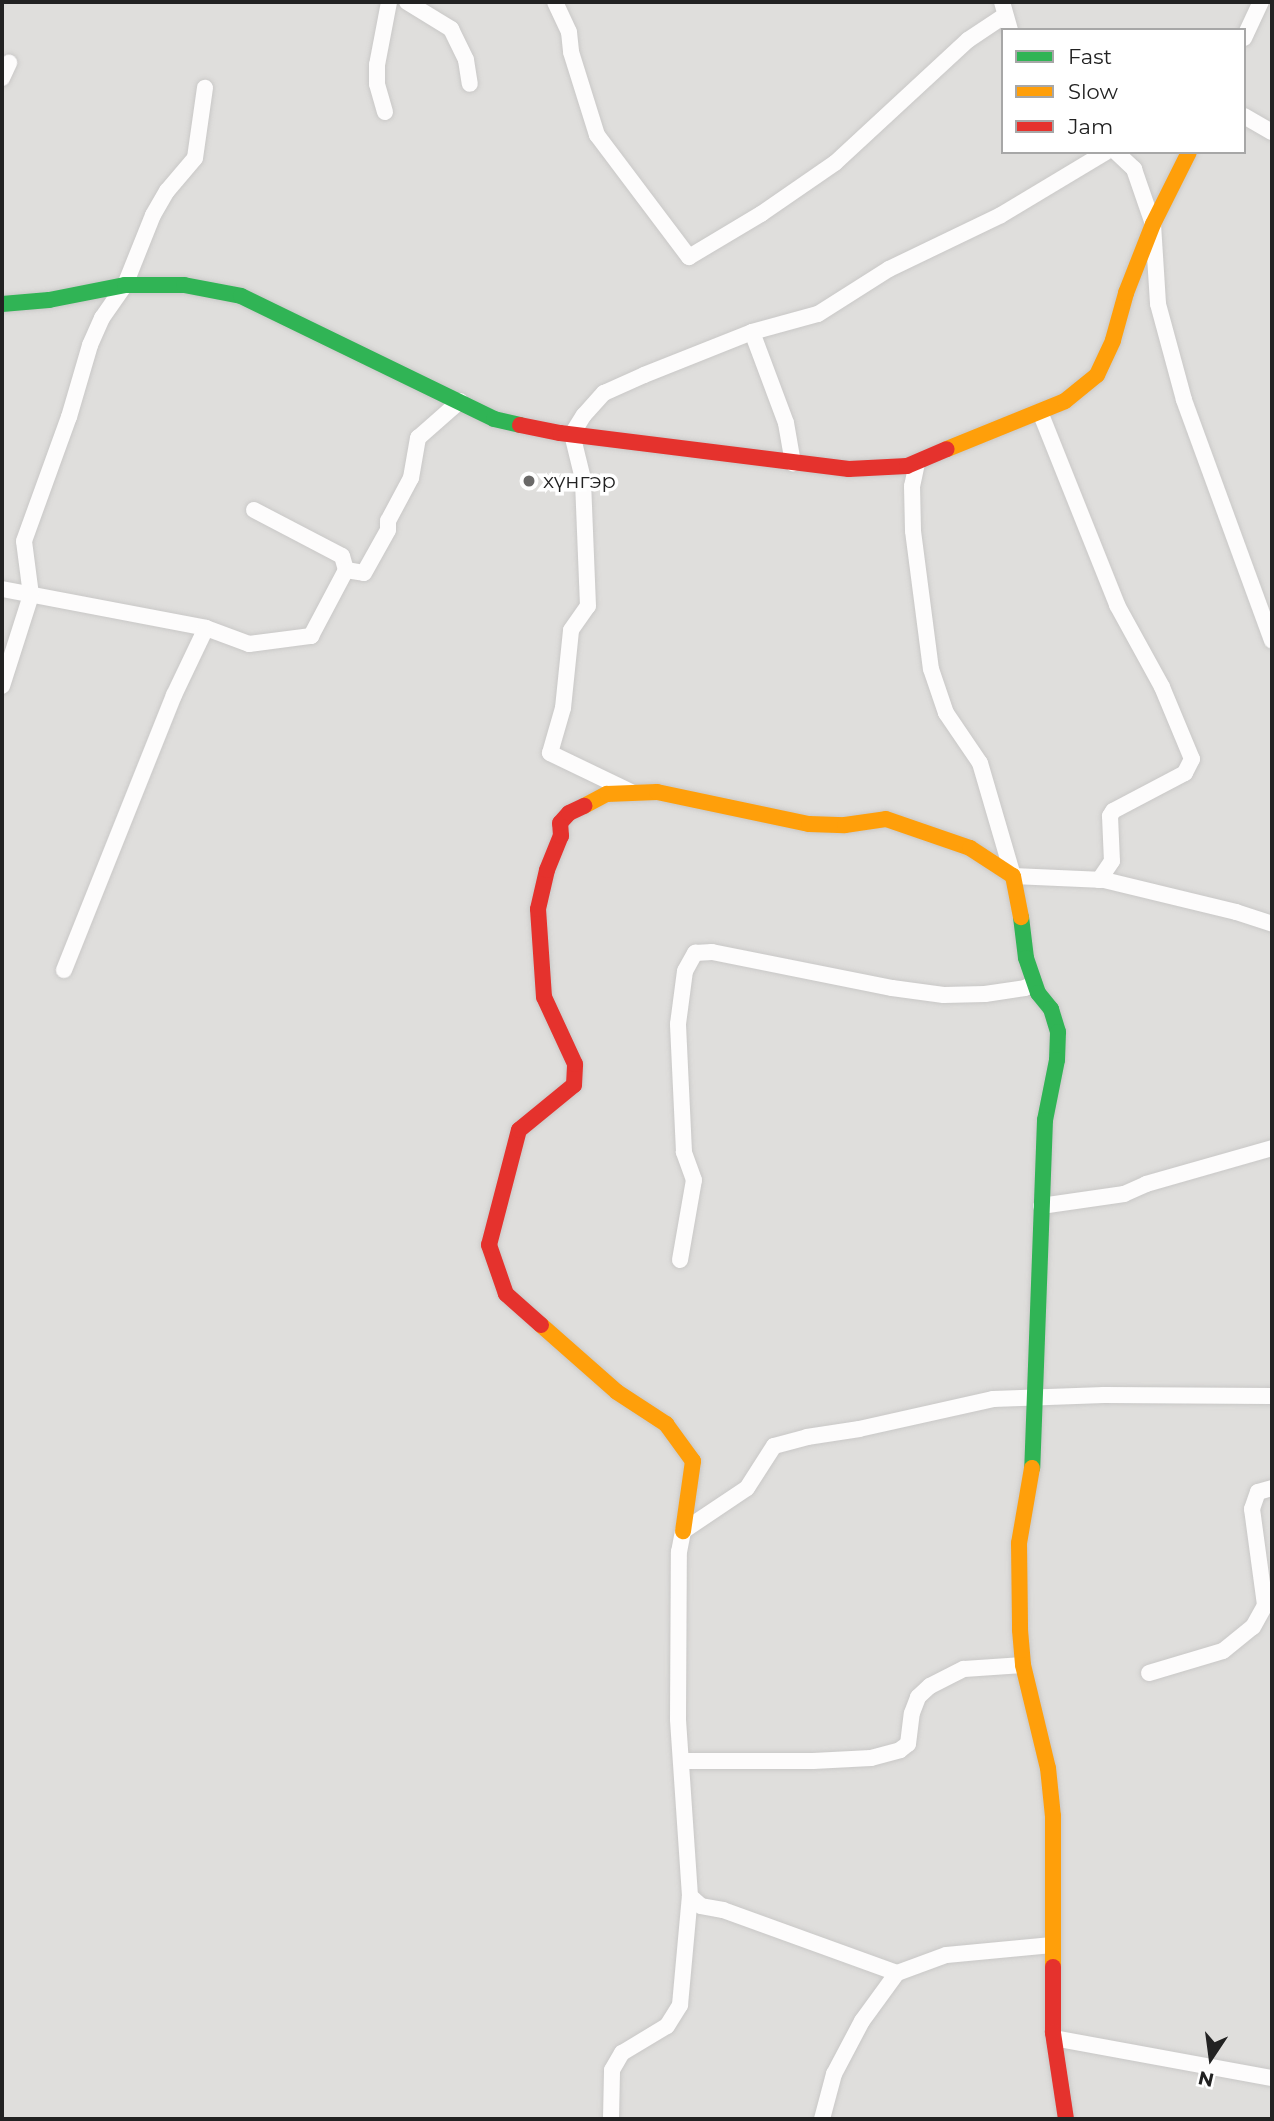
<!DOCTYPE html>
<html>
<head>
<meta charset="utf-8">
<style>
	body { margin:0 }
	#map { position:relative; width:1274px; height:2121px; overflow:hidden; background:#f0eeeb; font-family:Montserrat,sans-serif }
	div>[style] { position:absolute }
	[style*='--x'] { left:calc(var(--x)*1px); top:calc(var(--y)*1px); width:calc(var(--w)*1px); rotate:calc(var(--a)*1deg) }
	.residential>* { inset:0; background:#dfdedc }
	.roads { filter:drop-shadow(0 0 2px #c9c8c7) drop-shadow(0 0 2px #c9c8c7) }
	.street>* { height:16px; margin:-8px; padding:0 8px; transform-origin:8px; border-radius:8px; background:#fdfcfc }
	.fast>* { height:16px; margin:-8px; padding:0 8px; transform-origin:8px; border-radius:8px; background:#30b455 }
	.slow>* { height:16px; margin:-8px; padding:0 8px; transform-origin:8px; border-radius:8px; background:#ff9f0a }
	.jam>* { height:16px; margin:-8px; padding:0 8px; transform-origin:8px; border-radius:8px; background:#e5322d }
	.dots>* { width:19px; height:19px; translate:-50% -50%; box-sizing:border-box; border:4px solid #fff; border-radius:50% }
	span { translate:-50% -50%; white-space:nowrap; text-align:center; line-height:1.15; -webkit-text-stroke:7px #fff; paint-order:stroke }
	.poi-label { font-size:21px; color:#222 }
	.left { translate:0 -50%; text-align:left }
	.frame { position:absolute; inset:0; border:4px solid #222; pointer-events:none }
	.legend { position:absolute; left:1001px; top:28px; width:245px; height:126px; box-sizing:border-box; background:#fff; border:2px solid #a7a7a7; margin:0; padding:9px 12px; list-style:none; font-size:21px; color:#222 }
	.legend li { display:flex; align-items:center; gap:14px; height:35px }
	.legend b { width:35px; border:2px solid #a7a7a7 }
	.north { position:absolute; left:1176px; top:2023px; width:70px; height:70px; -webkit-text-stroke:5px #fff; paint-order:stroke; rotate:193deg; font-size:19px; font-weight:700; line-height:28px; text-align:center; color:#222 }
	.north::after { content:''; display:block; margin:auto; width:24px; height:32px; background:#222; clip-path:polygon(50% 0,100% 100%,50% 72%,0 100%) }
</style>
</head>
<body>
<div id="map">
	<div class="residential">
		<div style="clip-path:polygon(evenodd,2px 2px,1272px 2px,1272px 2119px,2px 2119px,2px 2px,1003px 30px,1244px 30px,1244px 152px,1003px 152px,1003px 30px)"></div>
	</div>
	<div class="roads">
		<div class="street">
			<div style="--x:407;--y:2;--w:52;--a:31.5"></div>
			<div style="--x:451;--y:29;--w:34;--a:64"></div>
			<div style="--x:466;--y:60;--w:24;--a:81"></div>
			<div style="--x:555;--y:2;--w:33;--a:65"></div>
			<div style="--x:569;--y:32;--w:20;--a:84"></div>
			<div style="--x:571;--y:52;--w:87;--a:72.6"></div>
			<div style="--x:597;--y:135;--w:153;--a:53"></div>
			<div style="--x:689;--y:257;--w:84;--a:-30.8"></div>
			<div style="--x:761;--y:214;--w:90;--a:-34.6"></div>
			<div style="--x:835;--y:163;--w:181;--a:-42.8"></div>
			<div style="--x:968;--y:40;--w:43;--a:-33.7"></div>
			<div style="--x:1002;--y:2;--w:29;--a:74"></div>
			<div style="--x:1244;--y:38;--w:40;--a:-65"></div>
			<div style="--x:2;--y:78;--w:17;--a:-65"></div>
			<div style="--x:385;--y:112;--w:29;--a:-106"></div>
			<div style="--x:377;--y:84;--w:19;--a:-90"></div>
			<div style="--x:377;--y:65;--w:64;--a:-79.2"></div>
			<div style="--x:1244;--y:116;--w:32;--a:30"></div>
			<div style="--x:1116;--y:152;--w:25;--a:43"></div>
			<div style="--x:1134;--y:169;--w:58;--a:70.9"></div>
			<div style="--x:1153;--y:224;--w:80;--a:86.4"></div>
			<div style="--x:1158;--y:304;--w:99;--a:74.8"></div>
			<div style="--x:1184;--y:400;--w:256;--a:69.9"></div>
			<div style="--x:752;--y:332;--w:97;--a:69.5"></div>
			<div style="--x:786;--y:423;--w:41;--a:80.1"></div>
			<div style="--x:1040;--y:412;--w:208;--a:68.2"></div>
			<div style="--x:1117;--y:605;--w:94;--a:61.2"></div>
			<div style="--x:1162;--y:687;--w:78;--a:67.4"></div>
			<div style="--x:1192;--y:759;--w:16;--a:117"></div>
			<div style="--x:1185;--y:773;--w:81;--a:152.2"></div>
			<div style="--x:1113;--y:811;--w:6;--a:121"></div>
			<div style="--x:1110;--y:816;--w:45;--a:87.5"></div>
			<div style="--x:1112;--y:861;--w:23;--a:124"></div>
			<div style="--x:917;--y:463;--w:24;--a:102"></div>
			<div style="--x:912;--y:486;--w:45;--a:88.7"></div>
			<div style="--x:913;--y:531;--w:139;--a:82.6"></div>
			<div style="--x:931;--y:669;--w:46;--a:71.2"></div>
			<div style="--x:946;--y:713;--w:60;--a:55.8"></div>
			<div style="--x:980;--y:763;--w:118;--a:73.7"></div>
			<div style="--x:1013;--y:876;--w:91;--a:2.5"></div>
			<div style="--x:1104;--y:880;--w:136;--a:13.6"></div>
			<div style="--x:1236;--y:912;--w:38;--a:18"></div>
			<div style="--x:254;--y:510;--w:99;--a:27.6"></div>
			<div style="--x:342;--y:556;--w:15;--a:74"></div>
			<div style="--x:2;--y:589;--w:208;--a:10.8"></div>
			<div style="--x:206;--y:628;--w:46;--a:20.4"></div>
			<div style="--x:249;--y:644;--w:63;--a:-7.4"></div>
			<div style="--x:311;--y:636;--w:75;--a:-62.1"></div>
			<div style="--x:346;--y:570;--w:18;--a:9"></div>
			<div style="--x:364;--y:573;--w:49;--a:-60.8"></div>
			<div style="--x:388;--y:530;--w:9;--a:-90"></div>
			<div style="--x:388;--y:521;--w:49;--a:-61.9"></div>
			<div style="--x:411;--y:478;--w:41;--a:-80.1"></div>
			<div style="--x:418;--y:438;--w:56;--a:-41.4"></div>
			<div style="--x:2;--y:686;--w:96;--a:-72.3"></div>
			<div style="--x:31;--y:595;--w:54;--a:-97.4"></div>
			<div style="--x:24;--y:541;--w:132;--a:-70.1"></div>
			<div style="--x:69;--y:417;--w:75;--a:-73.7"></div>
			<div style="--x:90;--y:345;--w:30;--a:-66"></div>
			<div style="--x:102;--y:318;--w:40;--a:-55.1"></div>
			<div style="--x:125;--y:285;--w:75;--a:-68.2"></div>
			<div style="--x:153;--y:215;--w:28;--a:-60"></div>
			<div style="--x:167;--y:191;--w:43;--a:-49.7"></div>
			<div style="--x:195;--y:158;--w:71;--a:-81.9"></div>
			<div style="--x:631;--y:792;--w:90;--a:-154.3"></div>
			<div style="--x:550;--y:753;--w:47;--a:-73.9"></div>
			<div style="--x:563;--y:708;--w:78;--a:-84.1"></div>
			<div style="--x:571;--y:630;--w:29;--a:-55"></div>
			<div style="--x:588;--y:606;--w:127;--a:-92.3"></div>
			<div style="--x:583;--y:479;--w:46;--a:-103.7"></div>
			<div style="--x:572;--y:434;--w:22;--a:-58"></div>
			<div style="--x:584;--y:415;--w:30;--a:-48"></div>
			<div style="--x:604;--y:393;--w:44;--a:-24.2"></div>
			<div style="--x:644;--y:375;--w:116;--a:-21.7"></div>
			<div style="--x:752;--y:332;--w:68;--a:-15.3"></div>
			<div style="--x:818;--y:314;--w:84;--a:-32.4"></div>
			<div style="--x:889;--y:269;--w:124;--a:-25.7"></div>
			<div style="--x:1001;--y:215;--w:122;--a:-31"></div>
			<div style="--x:64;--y:970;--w:296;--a:-68.2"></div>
			<div style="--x:174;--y:695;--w:74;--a:-64.5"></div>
			<div style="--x:1041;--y:1206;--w:84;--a:-8.2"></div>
			<div style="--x:1124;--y:1194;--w:24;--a:-24"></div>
			<div style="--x:1146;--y:1184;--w:131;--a:-15.9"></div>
			<div style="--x:680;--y:1260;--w:81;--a:-80.1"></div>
			<div style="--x:694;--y:1180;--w:30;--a:-110"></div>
			<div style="--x:684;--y:1152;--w:128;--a:-92.7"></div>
			<div style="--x:678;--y:1024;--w:53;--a:-82.5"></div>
			<div style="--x:685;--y:971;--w:21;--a:-61"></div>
			<div style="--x:695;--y:953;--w:17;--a:-3"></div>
			<div style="--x:712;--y:952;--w:184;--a:11.3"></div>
			<div style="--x:892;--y:988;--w:52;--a:7.7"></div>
			<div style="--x:944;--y:995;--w:41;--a:-1.4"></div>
			<div style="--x:985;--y:994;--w:40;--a:-8.5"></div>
			<div style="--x:1025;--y:988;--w:10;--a:-29"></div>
			<div style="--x:1149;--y:1673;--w:77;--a:-16.6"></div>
			<div style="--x:1223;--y:1651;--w:38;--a:-39"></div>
			<div style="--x:1253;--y:1627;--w:25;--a:-61"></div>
			<div style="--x:1265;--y:1605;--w:97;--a:-97.7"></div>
			<div style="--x:1252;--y:1509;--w:18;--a:-71"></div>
			<div style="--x:1258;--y:1492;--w:15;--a:-16"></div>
			<div style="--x:681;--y:1761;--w:132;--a:0"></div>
			<div style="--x:813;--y:1761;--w:58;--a:-3"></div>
			<div style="--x:871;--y:1758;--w:30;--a:-15"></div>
			<div style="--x:900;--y:1750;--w:10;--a:-37"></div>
			<div style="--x:908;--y:1744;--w:31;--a:-83"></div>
			<div style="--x:912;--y:1713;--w:17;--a:-69"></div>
			<div style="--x:918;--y:1697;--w:16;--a:-43"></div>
			<div style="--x:930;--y:1686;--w:38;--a:-27"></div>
			<div style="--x:964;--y:1669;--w:59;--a:-3.9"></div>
			<div style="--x:1052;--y:1945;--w:106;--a:174.6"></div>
			<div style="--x:946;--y:1955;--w:52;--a:159.8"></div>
			<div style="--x:897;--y:1973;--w:185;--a:-160.1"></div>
			<div style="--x:723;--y:1910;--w:22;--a:-170"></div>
			<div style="--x:701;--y:1906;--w:15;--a:-138"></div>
			<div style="--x:690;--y:1896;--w:177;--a:-93.9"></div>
			<div style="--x:678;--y:1719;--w:167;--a:-89.7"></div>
			<div style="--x:679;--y:1552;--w:21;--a:-79"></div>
			<div style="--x:683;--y:1531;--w:77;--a:-33.9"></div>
			<div style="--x:747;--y:1488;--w:50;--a:-57.3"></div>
			<div style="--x:774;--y:1446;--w:34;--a:-15"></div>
			<div style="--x:807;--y:1437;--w:53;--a:-8.7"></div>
			<div style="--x:859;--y:1429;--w:137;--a:-12.6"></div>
			<div style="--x:993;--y:1399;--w:111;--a:-2.1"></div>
			<div style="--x:1104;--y:1395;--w:168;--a:0.3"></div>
			<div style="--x:1054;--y:2038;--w:222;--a:10.4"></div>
			<div style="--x:611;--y:2119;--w:49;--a:-88.8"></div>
			<div style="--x:612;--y:2070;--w:20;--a:-60"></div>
			<div style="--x:622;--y:2053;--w:52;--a:-31"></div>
			<div style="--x:667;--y:2026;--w:25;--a:-58"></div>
			<div style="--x:680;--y:2005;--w:109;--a:-84.8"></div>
			<div style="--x:822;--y:2119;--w:47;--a:-75.1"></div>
			<div style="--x:834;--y:2074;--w:60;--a:-62.2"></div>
			<div style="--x:862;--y:2021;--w:59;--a:-53.9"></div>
		</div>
		<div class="fast">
			<div style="--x:2;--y:304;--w:47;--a:-4.9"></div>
			<div style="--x:49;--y:300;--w:77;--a:-11.2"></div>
			<div style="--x:125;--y:285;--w:59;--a:0"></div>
			<div style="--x:184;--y:285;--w:58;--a:10.9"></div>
			<div style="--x:241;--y:296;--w:281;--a:25.9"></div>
			<div style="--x:494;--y:419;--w:27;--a:13"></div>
			<div style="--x:1021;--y:917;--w:41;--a:83"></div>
			<div style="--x:1026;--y:958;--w:37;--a:71"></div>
			<div style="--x:1038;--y:993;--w:21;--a:51"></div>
			<div style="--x:1051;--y:1009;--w:24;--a:73"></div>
			<div style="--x:1058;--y:1032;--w:28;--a:92"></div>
			<div style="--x:1057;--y:1060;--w:61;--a:101.3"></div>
			<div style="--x:1045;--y:1120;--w:348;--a:92.1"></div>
		</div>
		<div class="slow">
			<div style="--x:947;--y:449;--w:127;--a:-22.1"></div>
			<div style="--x:1065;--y:401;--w:41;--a:-39.1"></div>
			<div style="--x:1097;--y:375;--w:38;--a:-65"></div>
			<div style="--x:1113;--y:340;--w:49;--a:-74.5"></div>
			<div style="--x:1126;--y:293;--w:74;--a:-68.6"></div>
			<div style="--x:1153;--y:224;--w:80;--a:-63.4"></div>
			<div style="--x:584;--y:806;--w:26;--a:-28"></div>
			<div style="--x:607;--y:794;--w:50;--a:-2.3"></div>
			<div style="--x:657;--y:792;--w:155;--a:11.9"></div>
			<div style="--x:809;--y:824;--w:36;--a:2"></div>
			<div style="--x:845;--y:825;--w:41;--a:-8.3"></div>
			<div style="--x:886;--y:819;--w:89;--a:19"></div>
			<div style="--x:970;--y:848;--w:51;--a:33.1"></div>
			<div style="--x:1013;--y:876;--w:42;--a:79"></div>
			<div style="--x:541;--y:1325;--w:101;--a:41.4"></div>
			<div style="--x:617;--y:1392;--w:59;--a:33.1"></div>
			<div style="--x:666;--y:1424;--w:46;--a:53.9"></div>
			<div style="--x:693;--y:1461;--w:71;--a:98.1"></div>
			<div style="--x:1032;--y:1468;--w:76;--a:99.8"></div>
			<div style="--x:1019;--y:1543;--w:87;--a:89.3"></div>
			<div style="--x:1020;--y:1630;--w:35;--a:85"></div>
			<div style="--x:1023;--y:1665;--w:106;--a:76.4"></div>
			<div style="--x:1048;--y:1768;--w:48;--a:84.1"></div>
			<div style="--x:1053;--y:1816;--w:151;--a:90"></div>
		</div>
		<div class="jam">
			<div style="--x:520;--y:425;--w:41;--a:11.3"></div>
			<div style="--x:560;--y:433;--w:291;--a:7.1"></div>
			<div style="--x:849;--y:469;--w:58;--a:-3"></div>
			<div style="--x:907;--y:466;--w:43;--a:-23"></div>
			<div style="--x:541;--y:1325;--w:47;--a:-138.5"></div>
			<div style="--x:506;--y:1294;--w:52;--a:-109.1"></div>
			<div style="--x:489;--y:1245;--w:119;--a:-75.4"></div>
			<div style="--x:519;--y:1130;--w:71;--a:-39.3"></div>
			<div style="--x:574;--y:1085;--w:21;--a:-87"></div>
			<div style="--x:575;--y:1064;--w:74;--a:-114.8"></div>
			<div style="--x:544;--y:997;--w:88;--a:-93.9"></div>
			<div style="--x:538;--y:909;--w:40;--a:-77"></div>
			<div style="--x:547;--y:870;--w:37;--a:-68"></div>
			<div style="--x:561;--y:836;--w:13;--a:-94"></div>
			<div style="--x:560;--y:823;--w:13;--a:-48"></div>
			<div style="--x:569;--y:813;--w:17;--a:-25"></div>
			<div style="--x:1053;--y:1967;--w:66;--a:90"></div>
			<div style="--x:1053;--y:2033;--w:87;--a:81.4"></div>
		</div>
	</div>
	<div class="dots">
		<div style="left:529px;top:481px;background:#6a6968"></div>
	</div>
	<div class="poi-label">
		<span class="left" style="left:543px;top:481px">хүнгэр</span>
	</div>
	<div class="frame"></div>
	<ul class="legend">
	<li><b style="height:9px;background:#30b455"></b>Fast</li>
	<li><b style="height:9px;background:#ff9f0a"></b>Slow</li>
	<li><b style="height:9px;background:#e5322d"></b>Jam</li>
	</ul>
	<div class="north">N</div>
</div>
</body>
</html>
